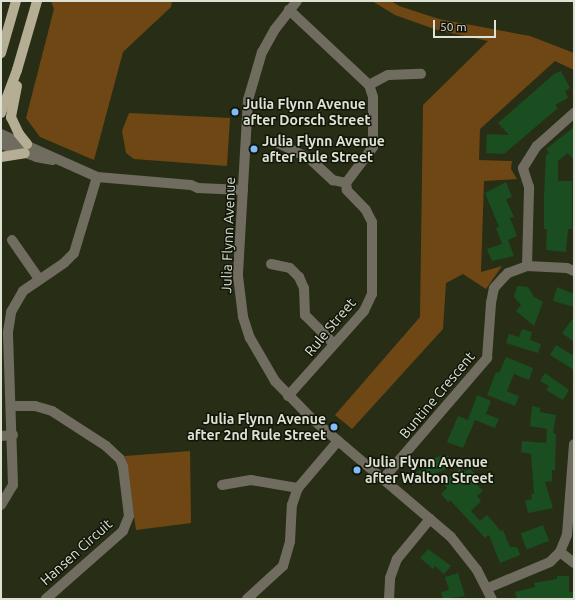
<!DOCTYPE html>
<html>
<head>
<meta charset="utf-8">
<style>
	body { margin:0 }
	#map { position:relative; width:575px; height:600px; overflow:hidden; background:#282e15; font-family:Ubuntu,sans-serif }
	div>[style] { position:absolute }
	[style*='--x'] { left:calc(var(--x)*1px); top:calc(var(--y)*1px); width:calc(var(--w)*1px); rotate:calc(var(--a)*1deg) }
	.green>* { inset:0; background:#6e4715 }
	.building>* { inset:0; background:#1a4d1f; transform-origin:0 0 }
	.minor>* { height:10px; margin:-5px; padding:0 5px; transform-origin:5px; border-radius:5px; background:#706d60 }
	.major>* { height:10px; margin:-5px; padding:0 5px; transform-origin:5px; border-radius:5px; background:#b5ae94 }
	.dots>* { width:11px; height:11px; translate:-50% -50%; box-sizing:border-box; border:2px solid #12150a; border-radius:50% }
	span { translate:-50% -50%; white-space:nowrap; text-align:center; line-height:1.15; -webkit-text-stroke:3px #12150a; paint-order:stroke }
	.poi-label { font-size:14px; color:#dde2d2; font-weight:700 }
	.left { translate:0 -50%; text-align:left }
	.right { translate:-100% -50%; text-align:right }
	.street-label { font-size:14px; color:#dde2d2 }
	.frame { position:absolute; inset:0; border:2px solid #dde2d2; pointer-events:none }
	.scale { position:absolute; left:433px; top:20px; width:63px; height:18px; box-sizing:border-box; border:2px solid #dde2d2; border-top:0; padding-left:5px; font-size:12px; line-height:14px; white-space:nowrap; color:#dde2d2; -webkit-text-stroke:3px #12150a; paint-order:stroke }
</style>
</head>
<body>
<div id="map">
	<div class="green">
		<div style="clip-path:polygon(51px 1px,172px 1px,171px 7px,123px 52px,94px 160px,40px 137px,26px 118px,54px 9px)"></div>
		<div style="clip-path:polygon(372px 1px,391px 1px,399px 6px,439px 19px,530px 36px,574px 53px,574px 70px,555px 61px,480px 129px,479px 160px,512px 161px,511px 169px,517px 179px,484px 181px,481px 272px,502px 266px,486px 289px,463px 274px,446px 283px,443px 329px,352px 429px,335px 415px,420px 317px,423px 105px,488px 41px,437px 30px,395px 15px)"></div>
		<div style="clip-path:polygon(129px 113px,230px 118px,227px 166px,134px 159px,126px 153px,122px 131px)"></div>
		<div style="clip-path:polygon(190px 451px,191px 523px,136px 530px,125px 456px)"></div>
	</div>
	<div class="building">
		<div style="clip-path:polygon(561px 71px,570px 88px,565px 91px,568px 98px,555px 105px,558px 108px,504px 154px,486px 153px,487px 134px,509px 135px,498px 123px,554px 74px)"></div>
		<div style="clip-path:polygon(574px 127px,574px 160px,568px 153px,558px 161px,558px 181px,572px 181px,572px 229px,568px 229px,566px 252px,546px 250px,547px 229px,544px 229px,544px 196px,546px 155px,549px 153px,546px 149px)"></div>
		<div style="clip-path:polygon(506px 182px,512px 197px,506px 199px,514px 217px,510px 218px,517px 236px,508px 240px,514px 256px,492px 261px,487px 249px,502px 244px,496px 228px,499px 227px,485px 193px)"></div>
		<div style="clip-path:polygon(517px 286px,528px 287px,534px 297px,543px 302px,534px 326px,516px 311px,521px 305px,514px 297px)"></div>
		<div style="clip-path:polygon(557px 287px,574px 294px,574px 307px,553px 301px)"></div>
		<div style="clip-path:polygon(574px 317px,574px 342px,562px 333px)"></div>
		<div style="clip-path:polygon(522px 329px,532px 332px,530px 340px,541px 344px,538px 353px,506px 343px,509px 334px,519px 337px)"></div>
		<div style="clip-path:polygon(556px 345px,574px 356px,574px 370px,550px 355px)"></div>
		<div style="clip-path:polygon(506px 357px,533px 368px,529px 380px,514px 374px,507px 391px,519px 396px,515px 406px,487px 395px,496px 372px,499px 373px)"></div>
		<div style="clip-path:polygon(545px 373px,569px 390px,563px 400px,546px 390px,549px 386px,540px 381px)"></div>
		<div style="clip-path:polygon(477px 395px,491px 401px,486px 414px,499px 419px,495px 428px,475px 420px,463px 448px,447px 442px,458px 416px,468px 420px)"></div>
		<div style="clip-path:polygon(532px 406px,540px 408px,540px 412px,556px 415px,553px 433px,556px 434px,555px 470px,552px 470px,552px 481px,545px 482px,553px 508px,528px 513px,525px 501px,532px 499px,531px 494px,534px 494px,531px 454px,521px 452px,522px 441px,546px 443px,547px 429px,530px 426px)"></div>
		<div style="clip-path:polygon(443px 455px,444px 457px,448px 455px,452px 467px,419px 480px,416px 472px,426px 468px,424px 462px)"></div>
		<div style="clip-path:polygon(459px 469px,463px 472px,470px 469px,477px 476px,473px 480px,483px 491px,477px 496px,481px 501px,471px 511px,480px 521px,487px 515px,501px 531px,503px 530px,510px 547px,517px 547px,520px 555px,500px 563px,489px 535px,485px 538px,450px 500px,448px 502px,441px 494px,447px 488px,443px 483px)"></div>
		<div style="left:543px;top:525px;width:17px;height:24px;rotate:69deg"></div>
		<div style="clip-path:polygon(428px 549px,451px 566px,444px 574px,435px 566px,433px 569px,420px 558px)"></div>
		<div style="clip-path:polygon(458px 573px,465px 596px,443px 599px,441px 592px,449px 590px,445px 577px)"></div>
		<div style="clip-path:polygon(557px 576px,569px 576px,569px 592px,574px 592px,574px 599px,517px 599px,515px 592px,535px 587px,534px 583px,557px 579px)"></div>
	</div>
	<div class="minor">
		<div style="--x:297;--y:1;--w:36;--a:128"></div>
		<div style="--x:275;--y:29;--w:26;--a:119"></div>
		<div style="--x:262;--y:52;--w:50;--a:106.3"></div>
		<div style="--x:248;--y:100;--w:176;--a:93.3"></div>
		<div style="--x:238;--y:276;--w:41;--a:83"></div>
		<div style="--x:243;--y:317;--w:22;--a:72"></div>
		<div style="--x:250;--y:338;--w:50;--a:59.8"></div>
		<div style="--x:275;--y:381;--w:50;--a:45.8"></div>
		<div style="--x:310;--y:417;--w:185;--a:40.4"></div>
		<div style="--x:451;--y:537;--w:42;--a:51.8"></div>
		<div style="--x:477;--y:570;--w:33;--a:63"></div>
		<div style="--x:369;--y:85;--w:21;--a:-28"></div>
		<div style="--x:388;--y:75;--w:33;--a:-2"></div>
		<div style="--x:1;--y:134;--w:105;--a:24.1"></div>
		<div style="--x:97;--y:177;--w:94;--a:4.9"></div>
		<div style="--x:191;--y:185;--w:8;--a:23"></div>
		<div style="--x:198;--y:188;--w:45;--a:2.5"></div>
		<div style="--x:278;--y:143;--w:34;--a:26"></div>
		<div style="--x:309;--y:158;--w:33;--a:43"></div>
		<div style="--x:333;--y:180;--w:13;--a:13"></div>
		<div style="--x:1;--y:144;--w:37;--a:20"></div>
		<div style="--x:36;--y:157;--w:17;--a:10"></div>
		<div style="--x:12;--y:240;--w:47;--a:55.3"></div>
		<div style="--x:271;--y:264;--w:19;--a:12"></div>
		<div style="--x:290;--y:268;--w:13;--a:45"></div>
		<div style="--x:299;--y:277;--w:12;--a:66"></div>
		<div style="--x:304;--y:288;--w:27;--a:88"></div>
		<div style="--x:305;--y:315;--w:41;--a:45"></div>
		<div style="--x:527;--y:266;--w:79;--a:-88.5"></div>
		<div style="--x:529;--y:187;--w:20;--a:-108"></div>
		<div style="--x:523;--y:168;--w:26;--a:-58"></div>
		<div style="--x:537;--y:146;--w:50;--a:-41.7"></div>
		<div style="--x:288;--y:396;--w:114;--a:-48.2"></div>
		<div style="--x:364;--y:311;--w:19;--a:-65"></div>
		<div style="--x:372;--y:294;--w:72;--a:-90"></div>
		<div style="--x:372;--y:222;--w:13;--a:-117"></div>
		<div style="--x:366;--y:210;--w:28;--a:-134"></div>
		<div style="--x:347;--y:190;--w:7;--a:-98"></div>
		<div style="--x:346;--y:183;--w:45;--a:-53.1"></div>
		<div style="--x:373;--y:147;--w:50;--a:-90"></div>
		<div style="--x:373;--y:97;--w:13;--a:-108"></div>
		<div style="--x:369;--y:85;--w:110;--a:-136.8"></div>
		<div style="--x:12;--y:406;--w:23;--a:0"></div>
		<div style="--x:35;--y:406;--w:18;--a:16"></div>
		<div style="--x:52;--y:411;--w:64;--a:32.9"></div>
		<div style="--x:106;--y:446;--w:19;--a:43"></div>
		<div style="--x:120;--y:459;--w:9;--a:69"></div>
		<div style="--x:123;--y:467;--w:49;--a:83"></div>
		<div style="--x:129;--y:516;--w:16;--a:112"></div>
		<div style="--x:123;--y:531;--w:103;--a:138.6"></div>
		<div style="--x:1;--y:436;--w:12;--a:-5"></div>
		<div style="--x:383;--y:479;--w:160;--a:-49.3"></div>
		<div style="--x:487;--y:358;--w:55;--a:-85.8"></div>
		<div style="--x:491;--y:303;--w:15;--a:-79"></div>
		<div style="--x:494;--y:288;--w:13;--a:-48"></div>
		<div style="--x:503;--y:278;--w:7;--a:-45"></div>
		<div style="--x:508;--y:273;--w:20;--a:-20"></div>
		<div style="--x:527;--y:266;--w:40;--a:2.9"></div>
		<div style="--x:567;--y:268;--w:8;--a:23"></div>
		<div style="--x:222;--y:485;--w:29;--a:-10"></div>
		<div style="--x:251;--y:480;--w:48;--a:9.7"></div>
		<div style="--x:1;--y:505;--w:23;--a:-59"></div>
		<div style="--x:13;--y:485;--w:153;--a:-91.9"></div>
		<div style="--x:8;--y:332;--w:20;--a:-81"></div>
		<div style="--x:11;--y:312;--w:24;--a:-60"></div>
		<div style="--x:23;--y:291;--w:50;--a:-34.3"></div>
		<div style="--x:64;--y:263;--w:14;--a:-45"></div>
		<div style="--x:74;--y:253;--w:79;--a:-73.2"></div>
		<div style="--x:560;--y:552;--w:18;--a:38"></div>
		<div style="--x:488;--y:588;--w:67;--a:-22.8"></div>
		<div style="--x:550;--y:562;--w:14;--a:-45"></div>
		<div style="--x:560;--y:552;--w:18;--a:-68"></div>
		<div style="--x:567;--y:535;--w:91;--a:-85.6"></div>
		<div style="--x:247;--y:599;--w:49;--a:-42.5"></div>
		<div style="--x:283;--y:566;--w:26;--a:-74"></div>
		<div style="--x:290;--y:541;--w:36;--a:-87"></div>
		<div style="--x:292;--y:505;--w:18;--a:-71"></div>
		<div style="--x:298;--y:488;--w:62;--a:-49.6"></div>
		<div style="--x:389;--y:599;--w:21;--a:-87"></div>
		<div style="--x:390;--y:578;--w:20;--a:-70"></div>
		<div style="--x:397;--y:559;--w:52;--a:-50.5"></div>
	</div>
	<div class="major">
		<div style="--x:1;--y:53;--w:54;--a:-73.9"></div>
		<div style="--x:17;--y:86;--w:32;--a:101"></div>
		<div style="--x:11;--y:117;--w:19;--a:65"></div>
		<div style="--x:19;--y:134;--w:13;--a:51"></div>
		<div style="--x:1;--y:113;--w:46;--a:-69.6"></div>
		<div style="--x:17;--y:70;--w:72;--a:-73.8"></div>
		<div style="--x:1;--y:157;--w:24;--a:-9"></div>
	</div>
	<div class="dots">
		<div style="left:235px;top:112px;background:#7ebdf9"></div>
		<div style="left:254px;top:149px;background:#7ebdf9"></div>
		<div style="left:334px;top:427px;background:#7ebdf9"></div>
		<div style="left:357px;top:470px;background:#7ebdf9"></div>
	</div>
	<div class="poi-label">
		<span class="left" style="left:243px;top:112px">Julia Flynn Avenue<br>after Dorsch Street</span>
		<span class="left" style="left:262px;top:149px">Julia Flynn Avenue<br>after Rule Street</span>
		<span class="right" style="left:326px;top:427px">Julia Flynn Avenue<br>after 2nd Rule Street</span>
		<span class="left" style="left:365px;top:470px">Julia Flynn Avenue<br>after Walton Street</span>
	</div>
	<div class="street-label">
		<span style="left:228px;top:235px;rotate:-88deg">Julia Flynn Avenue</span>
		<span style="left:330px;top:327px;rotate:-50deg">Rule Street</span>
		<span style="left:437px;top:395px;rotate:-50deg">Buntine Crescent</span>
		<span style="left:76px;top:552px;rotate:-42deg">Hansen Circuit</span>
	</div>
	<div class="frame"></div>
	<div class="scale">50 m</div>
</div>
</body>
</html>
